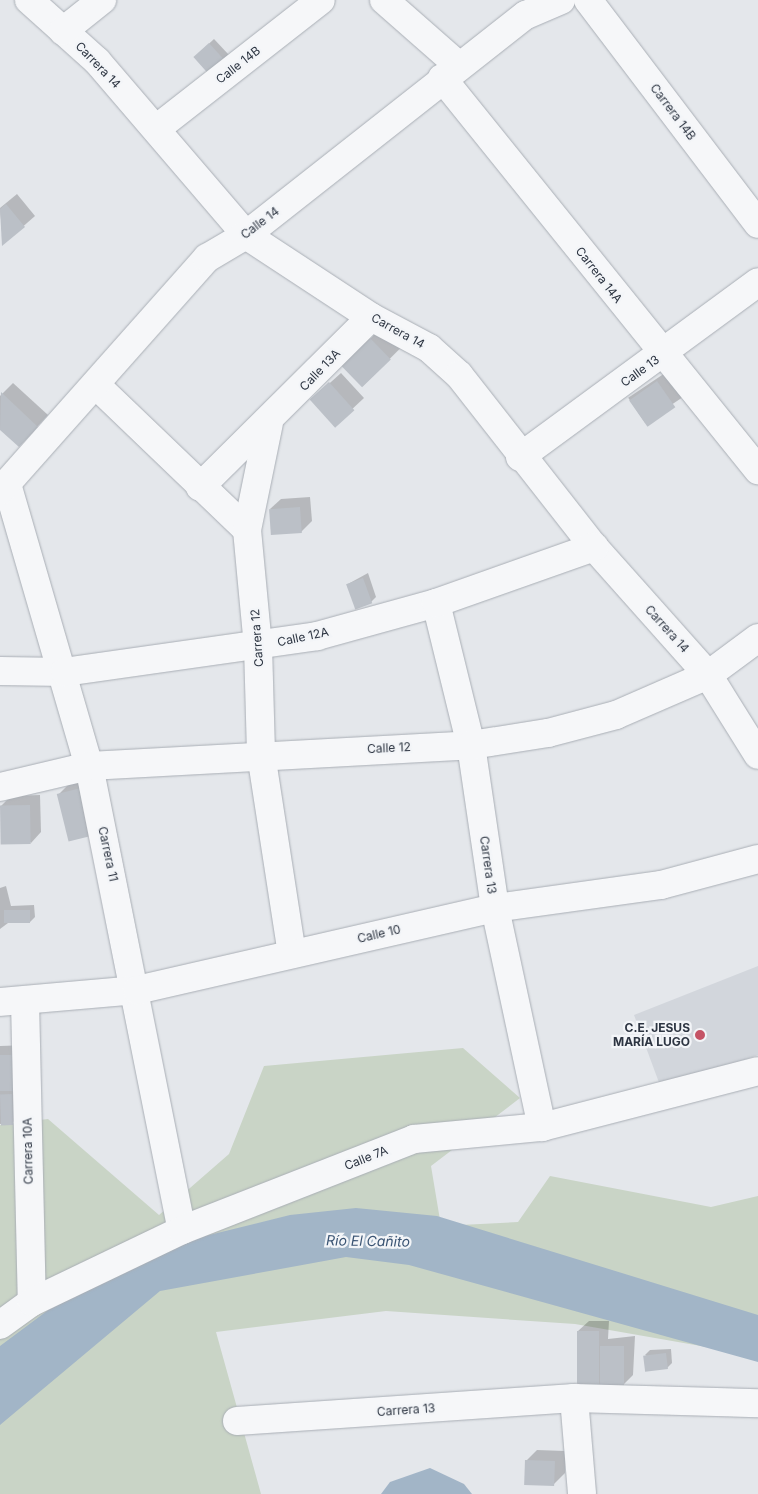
<!DOCTYPE html>
<html>
<head>
<meta charset="utf-8">
<style>
	body { margin:0 }
	#map { position:relative; width:758px; height:1494px; overflow:hidden; background:#e4e7eb; font-family:Inter,sans-serif }
	div>[style] { position:absolute }
	[style*='--x'] { left:calc(var(--x)*1px); top:calc(var(--y)*1px); width:calc(var(--w)*1px); rotate:calc(var(--a)*1deg) }
	.built>* { inset:0; background:#d2d6dc }
	.green>* { inset:0; background:#c9d4c6 }
	.water>* { inset:0; background:#a2b5c7 }
	.shadow>* { inset:0; background:#0003; transform-origin:0 0 }
	.building>* { inset:0; background:#bbc0c7; transform-origin:0 0 }
	.roads { filter:drop-shadow(0 0 1px #a9aeb5) drop-shadow(0 0 1px #a9aeb5) }
	.minor>* { height:28px; margin:-14px; padding:0 14px; transform-origin:14px; border-radius:14px; background:#f6f7f9 }
	.dots>* { width:14px; height:14px; translate:-50% -50%; box-sizing:border-box; border:2px solid #f3f5f8; border-radius:50% }
	span { translate:-50% -50%; white-space:nowrap; text-align:center; line-height:1.15; -webkit-text-stroke:4.5px #f3f5f8; paint-order:stroke }
	.street-label { font-size:12px; color:#2d3542 }
	.poi-label { font-size:12px; color:#2d3542; font-weight:700 }
	.right { translate:-100% -50%; text-align:right }
	.water-label { font-size:14px; color:#3a5473; font-style:italic }
</style>
</head>
<body>
<div id="map">
	<div class="built">
		<div style="clip-path:polygon(758px 966px,758px 1055px,661px 1088px,634px 1015px)"></div>
	</div>
	<div class="green">
		<div style="clip-path:polygon(463px 1048px,520px 1098px,431px 1166px,441px 1226px,518px 1222px,550px 1176px,711px 1207px,758px 1196px,758px 1356px,575px 1324px,386px 1311px,216px 1332px,261px 1494px,0 1494px,0 1125px,48px 1119px,159px 1215px,229px 1154px,264px 1066px)"></div>
	</div>
	<div class="water">
		<div style="clip-path:polygon(356px 1208px,437px 1216px,758px 1315px,758px 1362px,409px 1265px,346px 1257px,160px 1291px,0 1425px,0 1346px,63px 1299px,122px 1267px,201px 1237px,290px 1215px)"></div>
		<div style="clip-path:polygon(430px 1468px,464px 1484px,472px 1494px,381px 1494px,390px 1482px)"></div>
	</div>
	<div class="shadow">
		<div style="left:214px;top:39px;width:23px;height:25px;rotate:47deg"></div>
		<div style="clip-path:polygon(17px 194px,35px 216px,3px 244px,0 208px)"></div>
		<div style="left:381px;top:328px;width:28px;height:54px;rotate:45deg"></div>
		<div style="left:668px;top:371px;width:30px;height:48px;rotate:56deg"></div>
		<div style="clip-path:polygon(341px 373px,364px 398px,334px 426px,322px 390px)"></div>
		<div style="clip-path:polygon(13px 383px,48px 415px,19px 446px,0 428px,0 396px)"></div>
		<div style="clip-path:polygon(310px 497px,312px 521px,301px 532px,270px 509px,281px 499px)"></div>
		<div style="clip-path:polygon(368px 573px,376px 597px,371px 602px,348px 584px)"></div>
		<div style="clip-path:polygon(91px 779px,102px 824px,58px 795px,69px 784px)"></div>
		<div style="clip-path:polygon(40px 795px,41px 832px,31px 843px,0 807px,11px 796px)"></div>
		<div style="clip-path:polygon(6px 886px,11px 906px,34px 905px,35px 917px,30px 922px,8px 923px,0 929px,0 888px)"></div>
		<div style="clip-path:polygon(29px 1045px,23px 1113px,12px 1123px,0 1124px,0 1046px)"></div>
		<div style="clip-path:polygon(589px 1321px,609px 1321px,608px 1339px,635px 1336px,633px 1375px,623px 1385px,597px 1386px,578px 1331px)"></div>
		<div style="clip-path:polygon(671px 1349px,672px 1363px,667px 1368px,645px 1355px,650px 1350px)"></div>
		<div style="clip-path:polygon(537px 1450px,565px 1451px,565px 1473px,554px 1484px,526px 1461px)"></div>
	</div>
	<div class="building">
		<div style="left:209px;top:43px;width:25px;height:21px;rotate:48deg"></div>
		<div style="clip-path:polygon(6px 204px,25px 227px,2px 246px,0 209px)"></div>
		<div style="left:370px;top:338px;width:30px;height:40px;rotate:46deg"></div>
		<div style="left:657px;top:381px;width:32px;height:34px;rotate:55deg"></div>
		<div style="left:329px;top:382px;width:38px;height:26px;rotate:48deg"></div>
		<div style="clip-path:polygon(1px 392px,38px 427px,19px 447px,0 430px)"></div>
		<div style="left:300px;top:507px;width:26px;height:31px;rotate:86deg"></div>
		<div style="left:363px;top:578px;width:27px;height:18px;rotate:70deg"></div>
		<div style="left:81px;top:788px;width:49px;height:25px;rotate:76deg"></div>
		<div style="left:30px;top:805px;width:39px;height:30px;rotate:89deg"></div>
		<div style="left:30px;top:910px;width:13px;height:26px;rotate:90deg"></div>
		<div style="left:0;top:1055px;width:19px;height:36px"></div>
		<div style="left:12px;top:1094px;width:31px;height:12px;rotate:88deg"></div>
		<div style="left:577px;top:1331px;width:22px;height:56px"></div>
		<div style="left:600px;top:1346px;width:24px;height:40px"></div>
		<div style="left:666px;top:1353px;width:16px;height:23px;rotate:83deg"></div>
		<div style="left:525px;top:1460px;width:30px;height:25px;rotate:2deg"></div>
	</div>
	<div class="roads">
		<div class="minor">
			<div style="--x:29;--y:0;--w:91;--a:41.9"></div>
			<div style="--x:97;--y:61;--w:229;--a:49.4"></div>
			<div style="--x:246;--y:235;--w:149;--a:33.3"></div>
			<div style="--x:371;--y:317;--w:66;--a:28.1"></div>
			<div style="--x:429;--y:348;--w:40;--a:42"></div>
			<div style="--x:459;--y:375;--w:219;--a:51.9"></div>
			<div style="--x:594;--y:547;--w:171;--a:48.3"></div>
			<div style="--x:708;--y:675;--w:94;--a:58"></div>
			<div style="--x:384;--y:0;--w:100;--a:41.3"></div>
			<div style="--x:588;--y:0;--w:281;--a:52.8"></div>
			<div style="--x:63;--y:31;--w:50;--a:-38.5"></div>
			<div style="--x:442;--y:78;--w:504;--a:51.13"></div>
			<div style="--x:156;--y:129;--w:209;--a:-38"></div>
			<div style="--x:96;--y:385;--w:209;--a:43.8"></div>
			<div style="--x:247;--y:530;--w:117;--a:84.6"></div>
			<div style="--x:258;--y:646;--w:108;--a:88.4"></div>
			<div style="--x:261;--y:754;--w:202;--a:81.2"></div>
			<div style="--x:520;--y:457;--w:295;--a:-36.3"></div>
			<div style="--x:7;--y:484;--w:294;--a:73.8"></div>
			<div style="--x:89;--y:766;--w:473;--a:78.7"></div>
			<div style="--x:200;--y:487;--w:241;--a:-44.8"></div>
			<div style="--x:0;--y:491;--w:312;--a:-48.4"></div>
			<div style="--x:207;--y:258;--w:45;--a:-30.5"></div>
			<div style="--x:246;--y:235;--w:356;--a:-38.2"></div>
			<div style="--x:526;--y:15;--w:38;--a:-23"></div>
			<div style="--x:247;--y:530;--w:109;--a:-78.4"></div>
			<div style="--x:436;--y:603;--w:146;--a:76.2"></div>
			<div style="--x:471;--y:745;--w:165;--a:81.6"></div>
			<div style="--x:495;--y:908;--w:224;--a:77.9"></div>
			<div style="--x:0;--y:671;--w:65;--a:0.9"></div>
			<div style="--x:65;--y:672;--w:255;--a:-8.1"></div>
			<div style="--x:317;--y:636;--w:123;--a:-15.5"></div>
			<div style="--x:436;--y:603;--w:168;--a:-19.5"></div>
			<div style="--x:0;--y:787;--w:91;--a:-13.3"></div>
			<div style="--x:89;--y:766;--w:383;--a:-3.1"></div>
			<div style="--x:471;--y:745;--w:78;--a:-8.9"></div>
			<div style="--x:548;--y:733;--w:70;--a:-14.8"></div>
			<div style="--x:616;--y:715;--w:100;--a:-23.5"></div>
			<div style="--x:708;--y:675;--w:62;--a:-36.5"></div>
			<div style="--x:25;--y:1001;--w:301;--a:88.7"></div>
			<div style="--x:0;--y:1002;--w:138;--a:-5"></div>
			<div style="--x:137;--y:990;--w:367;--a:-12.9"></div>
			<div style="--x:495;--y:908;--w:168;--a:-7.9"></div>
			<div style="--x:661;--y:885;--w:100;--a:-15"></div>
			<div style="--x:0;--y:1325;--w:39;--a:-36"></div>
			<div style="--x:32;--y:1302;--w:166;--a:-25.6"></div>
			<div style="--x:182;--y:1230;--w:249;--a:-21.4"></div>
			<div style="--x:414;--y:1139;--w:129;--a:-5.4"></div>
			<div style="--x:542;--y:1127;--w:223;--a:-14.5"></div>
			<div style="--x:574;--y:1398;--w:96;--a:85.2"></div>
			<div style="--x:237;--y:1421;--w:338;--a:-3.9"></div>
			<div style="--x:574;--y:1398;--w:184;--a:1.6"></div>
		</div>
	</div>
	<div class="dots">
		<div style="left:700px;top:1035px;background:#c55466"></div>
	</div>
	<div class="street-label">
		<span style="left:98px;top:65px;rotate:46deg">Carrera 14</span>
		<span style="left:238px;top:65px;rotate:-38deg">Calle 14B</span>
		<span style="left:673px;top:112px;rotate:53deg">Carrera 14B</span>
		<span style="left:260px;top:223px;rotate:-37deg">Calle 14</span>
		<span style="left:599px;top:275px;rotate:52deg">Carrera 14A</span>
		<span style="left:398px;top:331px;rotate:29deg">Carrera 14</span>
		<span style="left:320px;top:370px;rotate:-46deg">Calle 13A</span>
		<span style="left:640px;top:371px;rotate:-36deg">Calle 13</span>
		<span style="left:667px;top:629px;rotate:48deg">Carrera 14</span>
		<span style="left:303px;top:637px;rotate:-12deg">Calle 12A</span>
		<span style="left:257px;top:638px;rotate:-94deg">Carrera 12</span>
		<span style="left:389px;top:748px;rotate:-3deg">Calle 12</span>
		<span style="left:108px;top:854px;rotate:78deg">Carrera 11</span>
		<span style="left:488px;top:865px;rotate:82deg">Carrera 13</span>
		<span style="left:379px;top:934px;rotate:-13deg">Calle 10</span>
		<span style="left:28px;top:1151px;rotate:-91deg">Carrera 10A</span>
		<span style="left:366px;top:1158px;rotate:-22deg">Calle 7A</span>
		<span style="left:406px;top:1410px;rotate:-4deg">Carrera 13</span>
	</div>
	<div class="poi-label">
		<span class="right" style="left:690px;top:1035px">C.E. JESUS<br>MARÍA LUGO</span>
	</div>
	<div class="water-label">
		<span style="left:368px;top:1241px;rotate:1deg">Río El Cañito</span>
	</div>
</div>
</body>
</html>
